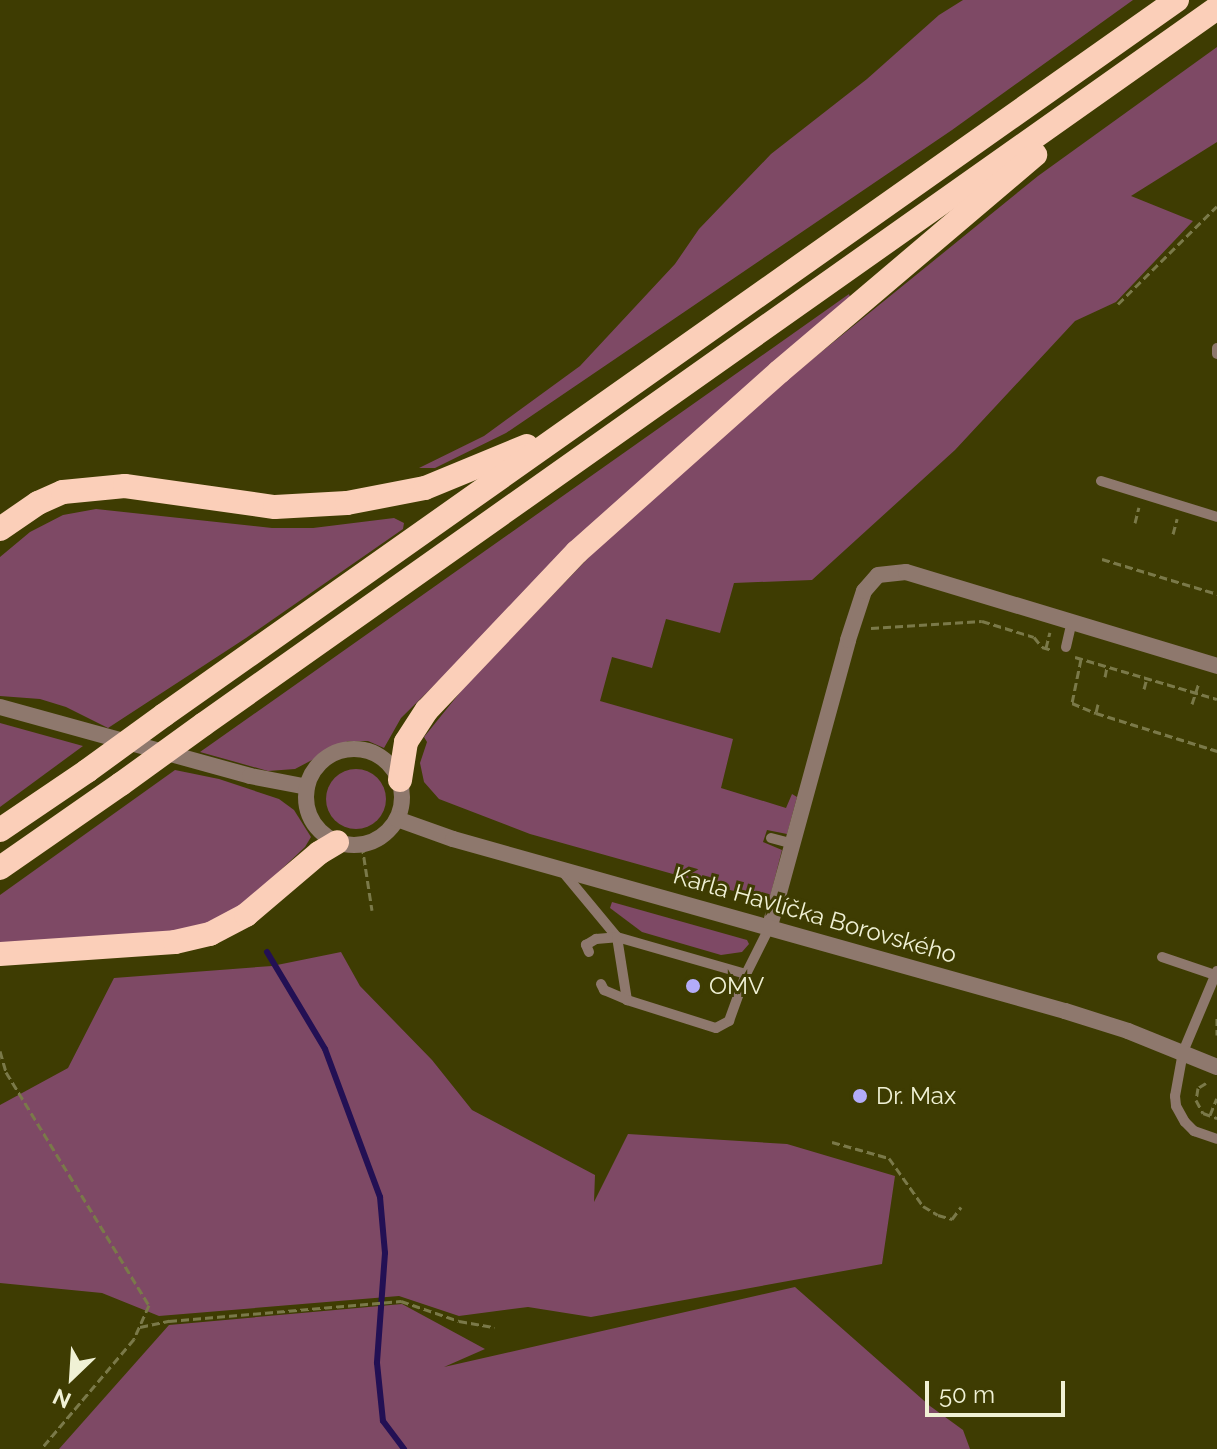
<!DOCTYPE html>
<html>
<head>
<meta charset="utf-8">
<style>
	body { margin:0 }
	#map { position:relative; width:1217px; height:1449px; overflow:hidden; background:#3e3c02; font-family:Raleway,sans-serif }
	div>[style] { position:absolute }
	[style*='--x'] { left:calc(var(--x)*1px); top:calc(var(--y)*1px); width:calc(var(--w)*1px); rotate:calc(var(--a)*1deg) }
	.green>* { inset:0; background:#7e4965 }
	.round { border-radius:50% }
	.stream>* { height:6px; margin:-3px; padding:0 3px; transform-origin:3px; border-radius:3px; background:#231054 }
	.path>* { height:3px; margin-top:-1.5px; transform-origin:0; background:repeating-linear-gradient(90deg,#7a7949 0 8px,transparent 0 12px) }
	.service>* { height:10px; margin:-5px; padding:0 5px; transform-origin:5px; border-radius:5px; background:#8e786d }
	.minor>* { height:16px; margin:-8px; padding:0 8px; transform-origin:8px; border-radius:8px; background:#8e786d }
	.tertiary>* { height:16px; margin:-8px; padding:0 8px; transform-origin:8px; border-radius:8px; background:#8e786d }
	.tertiary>.ring { margin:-8px; padding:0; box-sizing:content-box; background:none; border:16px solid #8e786d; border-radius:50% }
	.motorway>* { height:24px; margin:-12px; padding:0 12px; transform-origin:12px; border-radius:12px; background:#fbcfb9 }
	.motorway-bridge>* { height:24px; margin:-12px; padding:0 12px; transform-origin:12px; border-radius:12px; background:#fbcfb9 }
	.dots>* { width:22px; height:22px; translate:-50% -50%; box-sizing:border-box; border:4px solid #3e3c02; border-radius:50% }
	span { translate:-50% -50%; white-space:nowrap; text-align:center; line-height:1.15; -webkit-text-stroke:6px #3e3c02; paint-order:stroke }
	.street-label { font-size:24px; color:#f0f1d5 }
	.poi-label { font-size:24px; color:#f0f1d5 }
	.left { translate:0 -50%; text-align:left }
	.north { position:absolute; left:32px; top:1337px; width:80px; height:80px; -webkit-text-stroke:6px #3e3c02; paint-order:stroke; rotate:205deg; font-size:22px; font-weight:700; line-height:32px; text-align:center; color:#f0f1d5 }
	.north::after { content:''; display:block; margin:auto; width:28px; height:36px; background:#f0f1d5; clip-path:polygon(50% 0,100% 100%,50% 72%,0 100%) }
	.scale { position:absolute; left:925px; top:1381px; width:140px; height:36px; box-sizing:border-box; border:4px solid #f0f1d5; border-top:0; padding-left:10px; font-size:24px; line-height:28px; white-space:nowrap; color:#f0f1d5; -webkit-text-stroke:6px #3e3c02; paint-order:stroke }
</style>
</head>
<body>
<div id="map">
	<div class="green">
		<div style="clip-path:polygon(963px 0,1133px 0,952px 130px,506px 433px,435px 468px,419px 468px,484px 436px,580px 366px,675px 264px,699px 229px,771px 154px,867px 79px,939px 15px)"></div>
		<div style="clip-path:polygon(1217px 47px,1217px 142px,1131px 196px,1193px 221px,1116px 302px,1075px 321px,955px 450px,812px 580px,734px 583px,720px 633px,666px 619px,652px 668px,612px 657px,600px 701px,733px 739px,721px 788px,786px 808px,792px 794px,797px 797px,787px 834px,767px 830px,763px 842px,782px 850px,769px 901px,530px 834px,439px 799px,424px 782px,420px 763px,427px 742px,424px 737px,466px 685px,621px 524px,735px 422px,1038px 176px)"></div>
		<div style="clip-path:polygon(849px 294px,851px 300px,540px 581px,401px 718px,384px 748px,368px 741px,348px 741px,295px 769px,268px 771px,200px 752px)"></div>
		<div style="clip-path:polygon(96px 509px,272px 528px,313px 528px,394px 518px,404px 523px,403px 529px,246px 638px,108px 728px,66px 707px,40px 699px,0 696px,0 557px,30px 532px,63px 515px)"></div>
		<div style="clip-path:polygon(0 723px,83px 746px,0 807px)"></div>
		<div class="round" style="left:326px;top:769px;width:60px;height:60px"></div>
		<div style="clip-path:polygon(175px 770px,219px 779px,279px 799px,294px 810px,311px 837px,305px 847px,247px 902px,210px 924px,186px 933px,0 946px,0 895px)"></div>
		<div style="clip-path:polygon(612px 902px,747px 940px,749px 944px,742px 952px,721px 955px,642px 932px,610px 908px)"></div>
		<div style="clip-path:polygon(341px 952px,360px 986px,432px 1060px,472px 1110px,595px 1175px,594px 1202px,628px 1134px,787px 1144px,895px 1176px,882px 1264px,591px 1317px,528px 1307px,459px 1316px,399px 1296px,159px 1316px,102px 1293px,0 1283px,0 1105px,68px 1068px,114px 978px,272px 966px)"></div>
		<div style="clip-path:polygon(795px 1287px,930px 1406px,963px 1430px,970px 1449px,59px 1449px,169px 1325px,402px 1304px,485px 1349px,444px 1367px)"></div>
	</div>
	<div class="stream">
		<div style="--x:267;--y:952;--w:113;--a:59.1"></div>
		<div style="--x:325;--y:1049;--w:158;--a:69.6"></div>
		<div style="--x:380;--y:1197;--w:56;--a:84.9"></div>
		<div style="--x:385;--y:1253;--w:110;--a:94.2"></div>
		<div style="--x:377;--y:1363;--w:58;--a:84.1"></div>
		<div style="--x:383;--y:1421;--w:35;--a:53"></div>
	</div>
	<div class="path">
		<div style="--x:1118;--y:304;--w:139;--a:-44.7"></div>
		<div style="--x:1135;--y:523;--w:16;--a:-76"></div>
		<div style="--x:1173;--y:534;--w:16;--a:-75"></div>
		<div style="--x:1102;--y:559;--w:120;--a:16.9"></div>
		<div style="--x:871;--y:628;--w:111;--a:-3.6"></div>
		<div style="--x:982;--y:621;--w:54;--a:17.1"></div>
		<div style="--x:1034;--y:637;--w:13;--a:51"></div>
		<div style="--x:1042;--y:647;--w:10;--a:17"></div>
		<div style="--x:1046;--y:648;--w:16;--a:-76"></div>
		<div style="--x:1075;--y:657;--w:148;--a:16.5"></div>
		<div style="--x:1081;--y:659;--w:45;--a:101.6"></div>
		<div style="--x:1072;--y:703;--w:26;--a:23"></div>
		<div style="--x:1105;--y:677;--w:10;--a:-79"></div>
		<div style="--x:1144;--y:689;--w:11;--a:-75"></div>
		<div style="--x:1098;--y:704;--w:9;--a:103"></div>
		<div style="--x:1096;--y:713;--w:127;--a:17.4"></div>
		<div style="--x:1192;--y:704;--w:23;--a:-72"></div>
		<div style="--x:362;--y:845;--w:66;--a:81.3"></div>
		<div style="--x:1217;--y:1018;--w:17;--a:90"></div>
		<div style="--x:0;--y:1051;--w:22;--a:74"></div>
		<div style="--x:6;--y:1072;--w:273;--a:58.5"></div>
		<div style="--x:149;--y:1305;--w:37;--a:114"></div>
		<div style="--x:134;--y:1339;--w:144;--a:130.2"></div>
		<div style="--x:1206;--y:1083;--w:9;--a:148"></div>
		<div style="--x:1198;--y:1088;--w:12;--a:99"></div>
		<div style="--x:1196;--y:1100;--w:15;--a:62"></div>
		<div style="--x:1203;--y:1113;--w:15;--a:20"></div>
		<div style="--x:1210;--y:1115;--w:18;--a:-68"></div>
		<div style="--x:832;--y:1142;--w:59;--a:15.7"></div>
		<div style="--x:889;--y:1158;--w:59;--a:54.7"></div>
		<div style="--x:923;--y:1206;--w:17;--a:31"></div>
		<div style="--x:938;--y:1215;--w:15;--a:16"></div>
		<div style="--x:952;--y:1219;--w:15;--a:-53"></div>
		<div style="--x:140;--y:1327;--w:30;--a:-12"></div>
		<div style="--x:169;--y:1321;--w:233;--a:-4.9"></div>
		<div style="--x:401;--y:1301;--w:61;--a:19"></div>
		<div style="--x:459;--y:1321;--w:36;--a:10"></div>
	</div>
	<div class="service">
		<div style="--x:1217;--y:348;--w:6;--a:90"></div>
		<div style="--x:1101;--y:481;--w:121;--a:17.2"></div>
		<div style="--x:1066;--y:647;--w:26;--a:-77"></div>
		<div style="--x:771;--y:838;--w:23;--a:15"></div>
		<div style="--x:563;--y:872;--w:85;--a:50.3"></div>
		<div style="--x:617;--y:937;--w:134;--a:16"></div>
		<div style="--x:746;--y:974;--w:54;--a:-63.4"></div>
		<div style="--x:589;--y:952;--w:8;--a:-113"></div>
		<div style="--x:586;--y:945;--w:12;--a:-31"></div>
		<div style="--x:596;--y:939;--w:21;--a:-5"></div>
		<div style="--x:617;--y:937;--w:64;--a:81"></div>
		<div style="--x:627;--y:1000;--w:93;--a:17.5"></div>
		<div style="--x:716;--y:1028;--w:15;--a:-28"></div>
		<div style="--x:729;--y:1021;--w:50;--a:-70.1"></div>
		<div style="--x:1162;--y:957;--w:56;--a:18.8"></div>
		<div style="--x:1217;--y:971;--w:88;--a:112.8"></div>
		<div style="--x:1183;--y:1052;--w:45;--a:100.3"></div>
		<div style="--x:1175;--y:1096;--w:10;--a:84"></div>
		<div style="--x:1176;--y:1106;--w:18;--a:61"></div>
		<div style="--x:1185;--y:1122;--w:13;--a:45"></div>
		<div style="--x:1194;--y:1131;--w:24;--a:19"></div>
		<div style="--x:601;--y:984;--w:7;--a:63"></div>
		<div style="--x:604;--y:990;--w:25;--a:23"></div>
	</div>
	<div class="minor">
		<div style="--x:770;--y:926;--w:296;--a:-74.7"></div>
		<div style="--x:848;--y:640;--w:52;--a:-71.9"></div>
		<div style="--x:864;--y:591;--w:21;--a:-49"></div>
		<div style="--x:878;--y:575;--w:28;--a:-6"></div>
		<div style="--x:906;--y:572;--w:325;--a:16.8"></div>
	</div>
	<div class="tertiary">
		<div style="--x:0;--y:707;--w:259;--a:15.4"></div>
		<div style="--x:250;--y:776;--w:58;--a:10.9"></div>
		<div class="ring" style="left:306px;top:749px;width:80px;height:80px"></div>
		<div style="--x:397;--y:819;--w:59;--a:19.7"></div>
		<div style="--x:453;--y:839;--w:636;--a:15.7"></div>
		<div style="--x:1065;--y:1011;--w:66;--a:17.6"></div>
		<div style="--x:1128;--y:1031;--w:96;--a:22"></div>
	</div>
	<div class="motorway">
		<div style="--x:0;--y:529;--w:46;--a:-34.4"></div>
		<div style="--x:38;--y:503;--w:27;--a:-24"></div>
		<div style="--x:63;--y:492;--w:62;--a:-5.5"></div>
		<div style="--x:125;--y:486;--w:151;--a:8"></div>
		<div style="--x:275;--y:507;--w:72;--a:-3.2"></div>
		<div style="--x:347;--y:503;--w:79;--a:-10.9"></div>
		<div style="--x:425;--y:488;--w:110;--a:-22.4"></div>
		<div style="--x:164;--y:715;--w:1240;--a:-35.22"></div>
		<div style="--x:204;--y:724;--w:1240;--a:-35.25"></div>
		<div style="--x:400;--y:780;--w:38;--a:-81"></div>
		<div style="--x:406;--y:742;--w:38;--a:-57"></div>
		<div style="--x:427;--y:710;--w:218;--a:-46.5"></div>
		<div style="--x:577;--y:552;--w:271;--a:-41.7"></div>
		<div style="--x:779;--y:372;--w:336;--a:-40.3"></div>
		<div style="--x:0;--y:830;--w:105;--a:-34.1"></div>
		<div style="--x:0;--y:868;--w:147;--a:-34.8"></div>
		<div style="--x:0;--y:954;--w:175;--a:-3.9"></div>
		<div style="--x:175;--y:942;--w:36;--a:-13"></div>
		<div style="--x:210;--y:934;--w:41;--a:-27.8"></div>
		<div style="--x:246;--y:915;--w:96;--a:-40.3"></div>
		<div style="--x:319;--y:853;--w:21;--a:-31"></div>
	</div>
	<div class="motorway-bridge">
		<div style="--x:87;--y:771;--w:95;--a:-36"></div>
		<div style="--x:121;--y:784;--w:102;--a:-35.9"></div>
	</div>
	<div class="dots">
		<div style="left:693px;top:986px;background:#b3acf9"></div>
		<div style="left:860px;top:1096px;background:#b3acf9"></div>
	</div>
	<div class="street-label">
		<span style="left:815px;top:915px;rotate:16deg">Karla Havlíčka Borovského</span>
	</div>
	<div class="poi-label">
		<span class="left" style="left:709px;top:986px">OMV</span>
		<span class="left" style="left:876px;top:1096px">Dr. Max</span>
	</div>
	<div class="north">N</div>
	<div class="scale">50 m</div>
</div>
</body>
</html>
